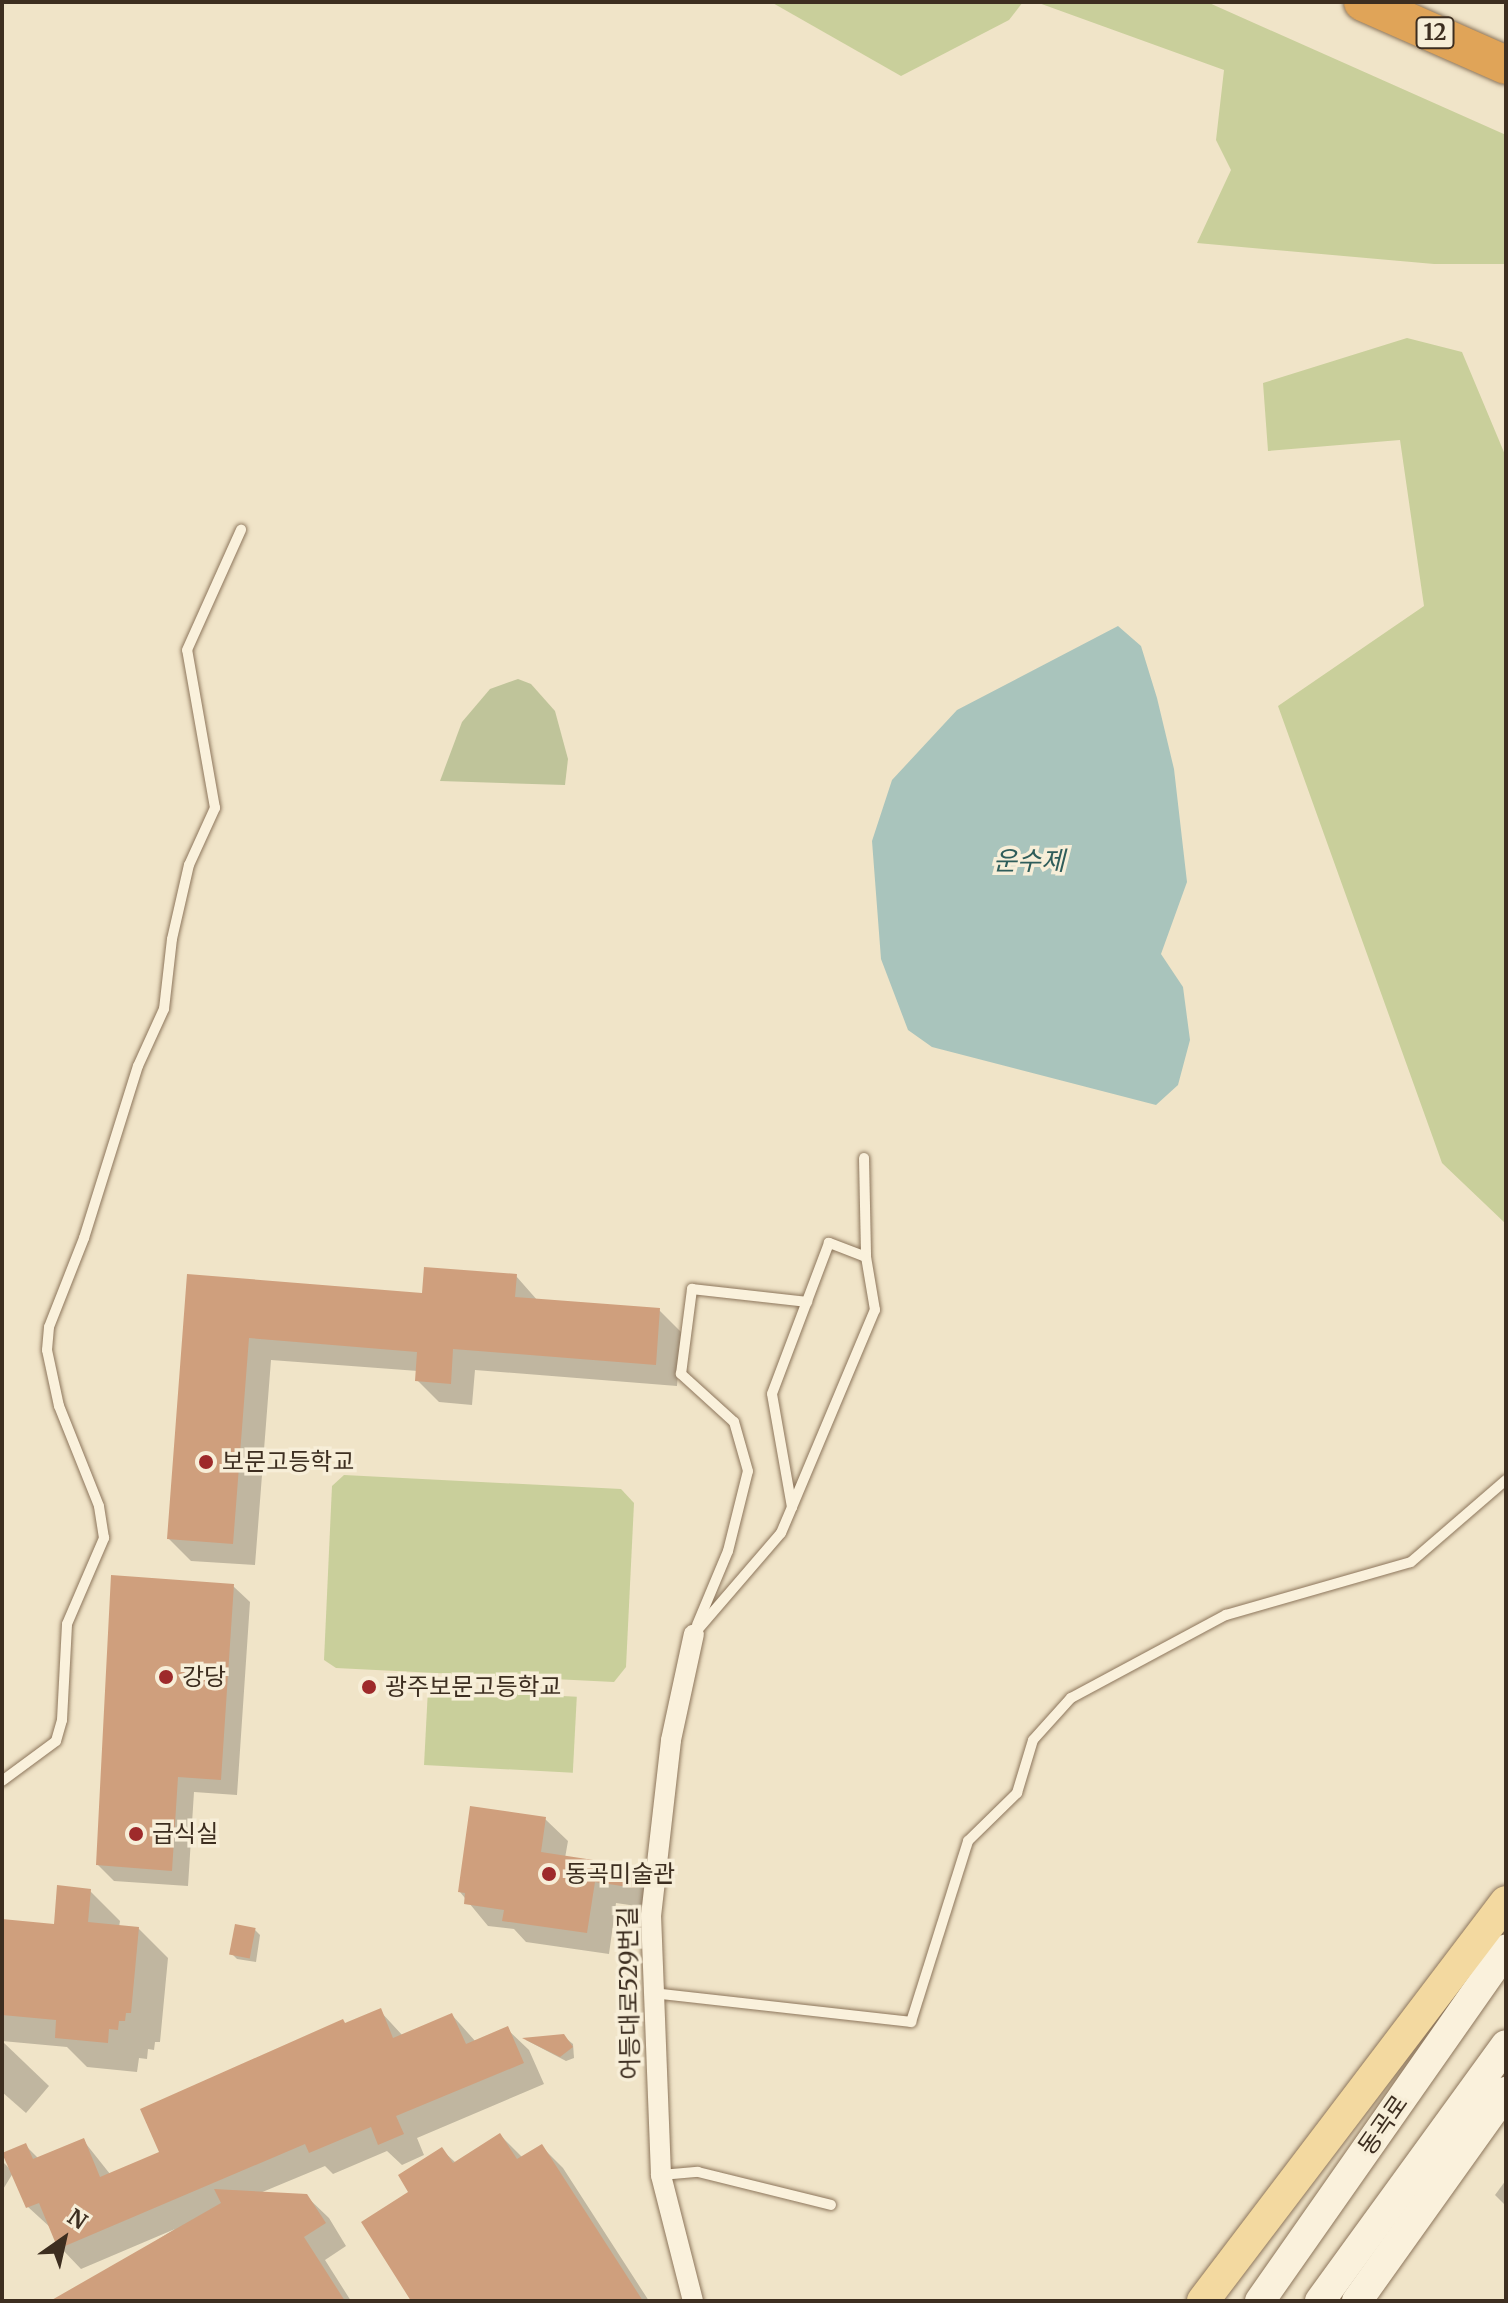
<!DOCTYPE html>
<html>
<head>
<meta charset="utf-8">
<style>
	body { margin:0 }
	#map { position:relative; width:1508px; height:2303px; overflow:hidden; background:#f0e4c8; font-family:Merriweather,"Noto Sans KR",serif }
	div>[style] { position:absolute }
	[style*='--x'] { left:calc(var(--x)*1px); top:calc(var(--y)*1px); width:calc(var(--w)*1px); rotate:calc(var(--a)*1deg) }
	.green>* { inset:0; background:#c9cf9b; transform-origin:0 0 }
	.cemetery>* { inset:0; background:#bfc49a }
	.water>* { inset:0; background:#a9c4bc }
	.shadow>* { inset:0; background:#0003 }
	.building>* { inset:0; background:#cf9f7d; transform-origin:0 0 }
	.roads { filter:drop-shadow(0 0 2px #8d765c) drop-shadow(0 0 2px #8d765c) }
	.service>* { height:10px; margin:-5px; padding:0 5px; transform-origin:5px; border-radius:5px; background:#faf1dc }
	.minor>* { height:20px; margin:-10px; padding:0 10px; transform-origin:10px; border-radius:10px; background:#faf1dc }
	.secondary>* { height:30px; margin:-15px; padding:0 15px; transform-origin:15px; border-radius:15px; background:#faf1dc }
	.primary>* { height:32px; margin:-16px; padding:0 16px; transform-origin:16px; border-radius:16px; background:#f3d9a0 }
	.motorway>* { height:38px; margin:-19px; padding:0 19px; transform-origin:19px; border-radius:19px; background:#e0a458 }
	.dots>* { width:22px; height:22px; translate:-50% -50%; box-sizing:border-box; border:4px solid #f7eed8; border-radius:50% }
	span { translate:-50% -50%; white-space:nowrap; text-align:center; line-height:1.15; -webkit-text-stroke:7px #f7eed8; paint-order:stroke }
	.shield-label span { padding:2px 6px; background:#f7eed8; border:2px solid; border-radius:6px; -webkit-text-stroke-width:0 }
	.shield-label { font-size:22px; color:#3d2e20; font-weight:700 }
	.poi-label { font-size:24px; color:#3d2e20 }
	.left { translate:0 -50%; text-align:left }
	.street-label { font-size:24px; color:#3d2e20 }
	.water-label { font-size:26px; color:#2f5d5a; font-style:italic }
	.frame { position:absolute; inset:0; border:4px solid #3d2e20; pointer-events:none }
	.north { position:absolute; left:24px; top:2199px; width:80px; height:80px; -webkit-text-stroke:6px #f7eed8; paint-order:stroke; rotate:34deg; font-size:22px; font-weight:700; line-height:32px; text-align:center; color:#3d2e20 }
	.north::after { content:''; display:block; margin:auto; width:28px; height:36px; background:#3d2e20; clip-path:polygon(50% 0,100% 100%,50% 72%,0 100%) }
</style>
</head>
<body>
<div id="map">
	<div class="green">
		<div style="clip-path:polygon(771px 2px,1023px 2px,1009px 20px,901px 76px)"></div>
		<div style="clip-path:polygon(1036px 2px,1207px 2px,1506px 135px,1506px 264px,1434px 264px,1197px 243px,1231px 170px,1216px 140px,1224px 70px)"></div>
		<div style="clip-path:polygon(1407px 338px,1462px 352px,1506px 457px,1506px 1224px,1442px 1163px,1278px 706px,1424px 606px,1400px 440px,1268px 451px,1263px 383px)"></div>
		<div style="clip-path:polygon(344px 1475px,621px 1489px,634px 1503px,626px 1667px,614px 1682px,336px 1668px,324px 1660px,332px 1486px)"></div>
		<div style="left:428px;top:1689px;width:149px;height:76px;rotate:3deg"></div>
	</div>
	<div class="cemetery">
		<div style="clip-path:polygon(518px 679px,531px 684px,555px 711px,568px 759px,565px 785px,440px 781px,462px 722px,490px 689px)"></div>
	</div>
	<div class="water">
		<div style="clip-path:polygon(1118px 626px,1141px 646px,1157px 698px,1174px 769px,1187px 882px,1161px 954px,1183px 987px,1190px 1040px,1178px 1085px,1156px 1105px,932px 1047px,908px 1030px,881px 959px,872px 841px,892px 780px,957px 710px)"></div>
	</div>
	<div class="shadow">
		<div style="clip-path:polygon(189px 1276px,424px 1295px,516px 1276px,538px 1301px,659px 1310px,681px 1332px,677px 1386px,475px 1370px,472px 1405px,439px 1402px,417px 1380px,418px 1371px,271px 1360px,255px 1565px,191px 1561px,169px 1539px)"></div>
		<div style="clip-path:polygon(233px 1586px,250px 1602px,237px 1795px,194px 1792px,188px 1886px,114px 1881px,98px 1865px)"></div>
		<div style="clip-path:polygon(545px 1819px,568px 1841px,565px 1858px,638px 1868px,660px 1890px,657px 1909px,616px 1903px,609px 1954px,526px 1942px,514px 1929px,488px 1926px,460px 1892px)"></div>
		<div style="clip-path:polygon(90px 1891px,120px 1921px,119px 1927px,138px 1928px,168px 1958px,160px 2042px,155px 2042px,154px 2050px,148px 2049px,147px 2059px,139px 2058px,137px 2072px,87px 2067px,67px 2047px,2px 2041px,2px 1921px,55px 1926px)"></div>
		<div style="clip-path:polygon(255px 1930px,260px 1935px,256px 1962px,237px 1959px,232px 1954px)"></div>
		<div style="clip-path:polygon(380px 2011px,403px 2036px,452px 2015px,476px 2042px,507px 2029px,529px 2050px,544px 2084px,417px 2138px,424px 2155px,402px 2165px,387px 2151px,333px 2174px,325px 2166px,260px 2193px,306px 2196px,329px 2218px,346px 2246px,325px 2260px,351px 2301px,59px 2301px,175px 2229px,81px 2269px,60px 2247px,51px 2228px,28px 2207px,13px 2173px,2px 2191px,2px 2161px,13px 2172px,25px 2145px,39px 2159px,83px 2140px,110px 2174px,161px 2153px,346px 2025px)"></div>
		<div style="clip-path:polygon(563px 2036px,573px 2044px,574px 2058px,566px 2061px,526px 2040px)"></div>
		<div style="clip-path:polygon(2px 2041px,49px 2086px,26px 2113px,2px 2092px)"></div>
		<div style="clip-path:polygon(500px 2135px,523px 2158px,541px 2146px,563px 2168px,649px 2301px,414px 2301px,411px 2192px,442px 2150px,456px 2163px)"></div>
		<div style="clip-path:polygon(1506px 2180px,1506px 2206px,1495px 2195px)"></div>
	</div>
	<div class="building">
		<div style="clip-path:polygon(424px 1267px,517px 1274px,515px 1297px,660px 1308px,656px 1365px,453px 1349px,451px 1384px,415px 1381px,417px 1352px,249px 1338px,233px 1544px,167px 1539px,187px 1274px,422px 1293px)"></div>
		<div style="clip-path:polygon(111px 1575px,234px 1584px,221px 1780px,178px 1777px,172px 1871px,96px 1865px)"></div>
		<div style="clip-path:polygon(470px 1806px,546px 1817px,541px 1852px,639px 1867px,635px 1888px,595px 1882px,587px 1933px,502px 1921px,504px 1910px,464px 1904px,465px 1893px,458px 1892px)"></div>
		<div style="clip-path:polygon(57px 1885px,91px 1889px,88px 1922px,139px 1927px,131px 2013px,126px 2013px,125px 2021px,119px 2021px,118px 2030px,109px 2029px,108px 2043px,55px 2038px,56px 2020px,2px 2015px,2px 1919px,54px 1924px)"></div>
		<div style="left:235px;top:1924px;width:21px;height:31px;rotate:11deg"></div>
		<div style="clip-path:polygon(381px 2008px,393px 2038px,452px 2013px,466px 2044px,508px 2026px,524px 2063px,396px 2116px,404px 2134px,378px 2145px,371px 2127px,309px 2153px,305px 2144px,58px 2249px,39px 2203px,26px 2208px,2px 2153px,26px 2143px,33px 2159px,84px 2138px,100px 2177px,159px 2152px,140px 2109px,343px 2019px,345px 2023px)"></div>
		<div style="clip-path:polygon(564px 2034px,573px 2047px,560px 2057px,522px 2038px)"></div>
		<div style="clip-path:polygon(500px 2133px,517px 2159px,542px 2144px,643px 2301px,411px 2301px,361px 2222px,408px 2192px,398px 2175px,442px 2147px,453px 2163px)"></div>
		<div style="clip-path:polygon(214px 2189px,307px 2194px,326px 2223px,304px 2237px,345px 2301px,50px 2301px,221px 2203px)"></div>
	</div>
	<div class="roads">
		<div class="service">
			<div style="--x:864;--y:1158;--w:99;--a:88.8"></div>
			<div style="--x:697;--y:1625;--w:80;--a:-67.3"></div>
			<div style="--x:728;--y:1551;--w:82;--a:-76"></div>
			<div style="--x:748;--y:1471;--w:51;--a:-105.9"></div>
			<div style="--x:734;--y:1422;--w:72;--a:-137.8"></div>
			<div style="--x:681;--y:1374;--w:86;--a:-82.6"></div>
			<div style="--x:692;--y:1289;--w:116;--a:6.4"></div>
			<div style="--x:694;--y:1634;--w:133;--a:-49.3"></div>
			<div style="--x:781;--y:1533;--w:28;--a:-67"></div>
			<div style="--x:792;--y:1507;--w:214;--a:-67.2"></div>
			<div style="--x:875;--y:1310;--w:54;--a:-99.6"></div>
			<div style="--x:866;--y:1257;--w:40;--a:-159"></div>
			<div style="--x:829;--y:1243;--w:161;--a:110.7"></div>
			<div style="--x:772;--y:1394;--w:115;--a:80"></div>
			<div style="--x:2;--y:1781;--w:67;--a:-36.5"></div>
			<div style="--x:56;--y:1741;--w:22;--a:-74"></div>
			<div style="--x:62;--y:1720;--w:96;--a:-87"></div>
			<div style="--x:67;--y:1624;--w:94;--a:-66.7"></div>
			<div style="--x:104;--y:1538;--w:32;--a:-99"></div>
			<div style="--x:99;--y:1506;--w:108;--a:-111.8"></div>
			<div style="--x:59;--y:1406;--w:57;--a:-102.1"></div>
			<div style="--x:47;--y:1350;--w:23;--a:-85"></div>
			<div style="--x:49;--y:1327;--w:96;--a:-68.5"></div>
			<div style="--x:84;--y:1238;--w:180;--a:-72.6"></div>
			<div style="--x:138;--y:1066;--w:63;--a:-65.5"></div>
			<div style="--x:164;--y:1009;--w:70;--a:-83.5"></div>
			<div style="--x:172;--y:939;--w:76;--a:-77.1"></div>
			<div style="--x:189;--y:865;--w:63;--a:-65.5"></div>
			<div style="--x:215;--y:808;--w:160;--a:-100"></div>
			<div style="--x:187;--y:650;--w:132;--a:-65.8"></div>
			<div style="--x:653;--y:1993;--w:260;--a:6.4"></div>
			<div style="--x:911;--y:2022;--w:190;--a:-72.5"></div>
			<div style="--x:968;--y:1841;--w:69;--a:-44.4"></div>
			<div style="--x:1017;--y:1793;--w:55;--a:-73.2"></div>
			<div style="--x:1033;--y:1740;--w:57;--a:-47.9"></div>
			<div style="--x:1071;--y:1698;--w:176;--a:-28.2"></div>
			<div style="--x:1226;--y:1615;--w:192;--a:-16"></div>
			<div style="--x:1411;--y:1562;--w:125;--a:-40.8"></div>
			<div style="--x:661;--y:2175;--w:37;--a:-5"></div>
			<div style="--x:698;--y:2172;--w:137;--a:13.9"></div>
		</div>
		<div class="minor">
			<div style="--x:693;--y:2301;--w:130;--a:-104.3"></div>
			<div style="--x:661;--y:2175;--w:259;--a:-92.2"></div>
			<div style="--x:651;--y:1916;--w:177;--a:-83.5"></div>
			<div style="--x:671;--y:1740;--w:108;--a:-77.8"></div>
		</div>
		<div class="secondary">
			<div style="--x:1260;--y:2301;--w:429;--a:-55"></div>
			<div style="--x:1320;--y:2301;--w:316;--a:-54"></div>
			<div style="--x:1357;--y:2301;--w:257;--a:-54.5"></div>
		</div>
		<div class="primary">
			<div style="--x:1203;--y:2301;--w:501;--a:-52.79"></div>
		</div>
		<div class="motorway">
			<div style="--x:1363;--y:2;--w:156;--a:23.8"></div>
		</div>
	</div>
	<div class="dots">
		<div style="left:206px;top:1462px;background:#9e2a2b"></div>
		<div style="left:166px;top:1677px;background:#9e2a2b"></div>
		<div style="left:369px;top:1687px;background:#9e2a2b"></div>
		<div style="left:136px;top:1834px;background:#9e2a2b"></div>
		<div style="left:549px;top:1874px;background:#9e2a2b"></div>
	</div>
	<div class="shield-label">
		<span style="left:1435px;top:33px">12</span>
	</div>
	<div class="poi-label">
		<span class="left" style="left:222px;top:1462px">보문고등학교</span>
		<span class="left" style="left:182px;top:1677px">강당</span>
		<span class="left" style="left:385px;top:1687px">광주보문고등학교</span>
		<span class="left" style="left:152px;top:1834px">급식실</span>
		<span class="left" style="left:565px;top:1874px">동곡미술관</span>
	</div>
	<div class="street-label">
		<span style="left:629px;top:1993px;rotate:-91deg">어등대로529번길</span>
		<span style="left:1383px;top:2125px;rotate:-55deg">동곡로</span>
	</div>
	<div class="water-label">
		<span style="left:1029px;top:861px">운수제</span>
	</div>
	<div class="frame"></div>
	<div class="north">N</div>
</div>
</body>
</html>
